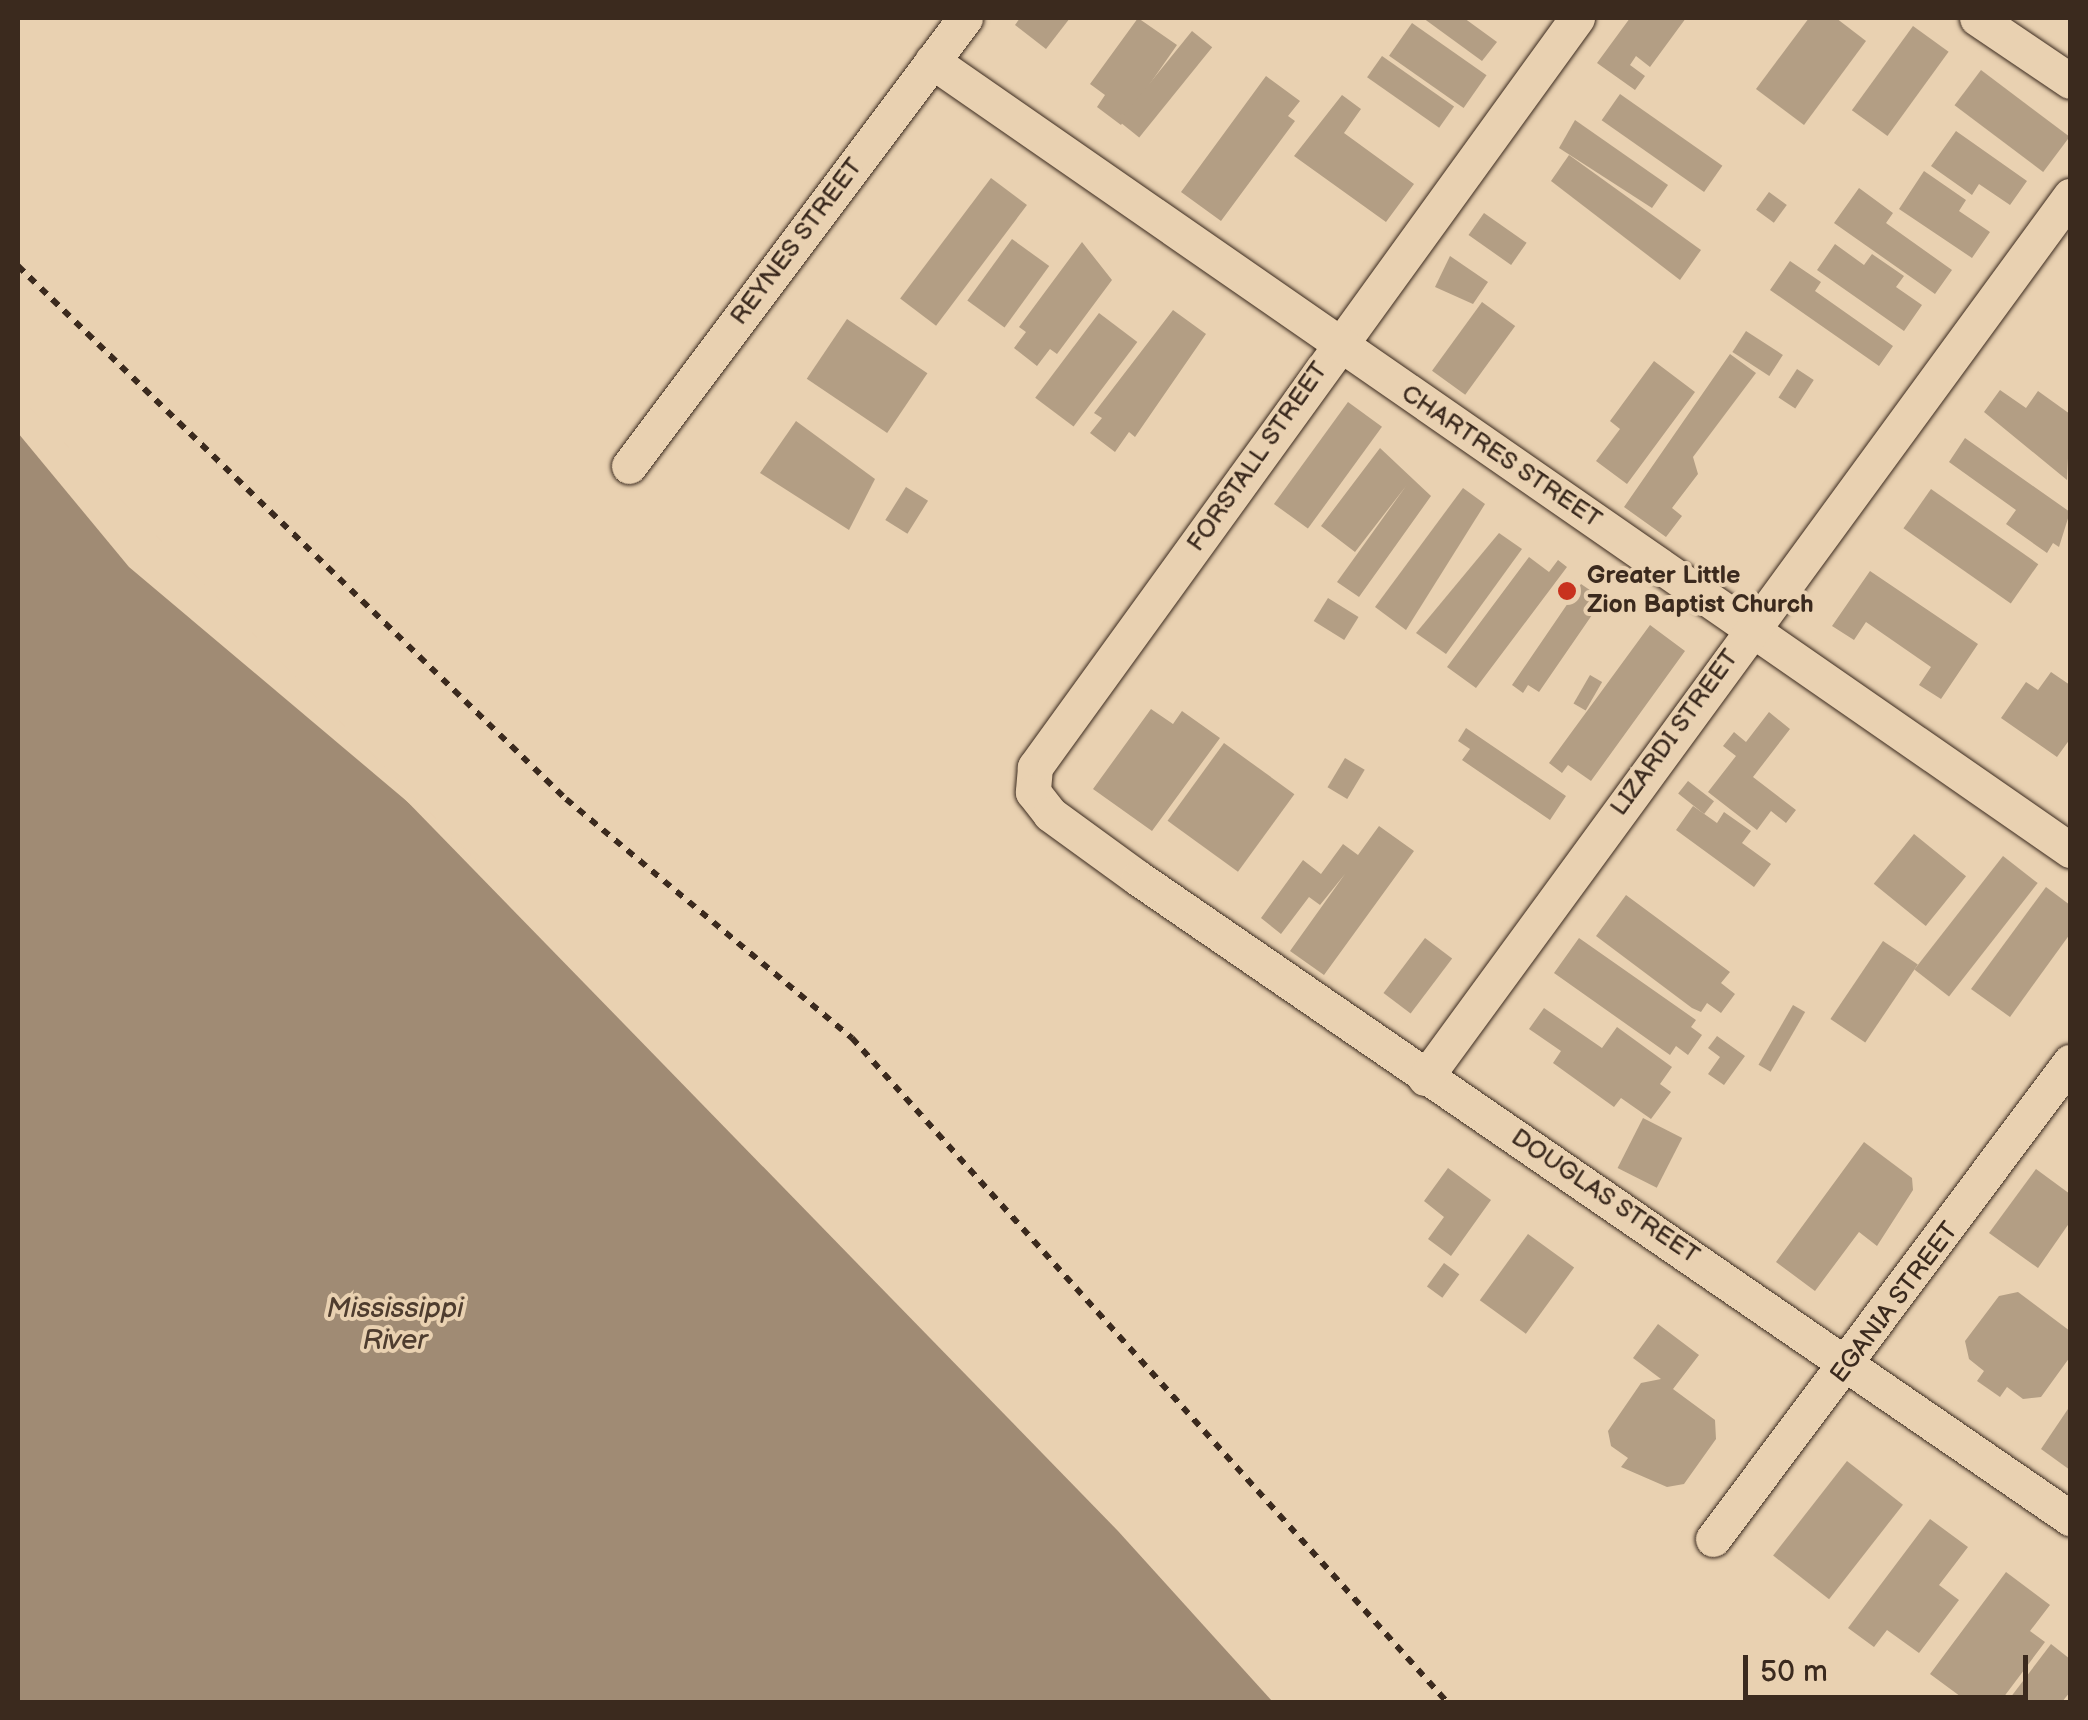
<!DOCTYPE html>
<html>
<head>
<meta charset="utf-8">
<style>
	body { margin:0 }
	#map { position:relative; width:2088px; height:1720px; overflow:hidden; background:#e9d1b1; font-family:"Balsamiq Sans",sans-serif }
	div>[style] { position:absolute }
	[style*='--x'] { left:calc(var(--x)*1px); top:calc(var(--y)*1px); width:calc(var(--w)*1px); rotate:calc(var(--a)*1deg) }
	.water>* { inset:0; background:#a08b74 }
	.pier>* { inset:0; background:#e9d1b1 }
	.building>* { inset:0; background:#b39e84; transform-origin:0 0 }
	.path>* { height:6px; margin-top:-3px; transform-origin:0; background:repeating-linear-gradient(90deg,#3b2a1e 0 8px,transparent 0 16px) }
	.roads { filter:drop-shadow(0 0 2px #3b2a1e) drop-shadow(0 0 2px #3b2a1e) }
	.street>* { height:35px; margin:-17.5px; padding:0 17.5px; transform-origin:17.5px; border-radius:17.5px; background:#e9d1b1 }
	.dots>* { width:28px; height:28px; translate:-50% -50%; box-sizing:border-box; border:5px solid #e9d1b1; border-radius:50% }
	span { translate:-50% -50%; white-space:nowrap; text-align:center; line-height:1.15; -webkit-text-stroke:8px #e9d1b1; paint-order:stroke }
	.street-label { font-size:25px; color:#3b2a1e }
	.poi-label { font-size:25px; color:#3b2a1e; font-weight:700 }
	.left { translate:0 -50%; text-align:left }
	.water-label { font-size:28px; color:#4f3d2f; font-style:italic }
	.frame { position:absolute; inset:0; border:20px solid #3b2a1e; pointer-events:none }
	.scale { position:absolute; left:1743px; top:1655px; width:285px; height:45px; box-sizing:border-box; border:5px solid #3b2a1e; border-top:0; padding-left:12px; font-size:30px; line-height:35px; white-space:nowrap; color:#3b2a1e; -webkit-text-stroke:8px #e9d1b1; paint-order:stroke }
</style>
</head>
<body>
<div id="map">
	<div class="water">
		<div style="clip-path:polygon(18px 402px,1118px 1531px,1273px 1702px,18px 1702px)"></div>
	</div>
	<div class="pier">
		<div style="clip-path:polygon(18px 397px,21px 399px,479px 862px,129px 567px,18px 433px)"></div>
	</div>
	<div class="building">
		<div style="clip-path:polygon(1020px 18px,1070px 18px,1046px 49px,1015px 25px)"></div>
		<div style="clip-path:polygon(1138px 18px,1177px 45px,1121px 125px,1097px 107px,1105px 95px,1090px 84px)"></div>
		<div style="clip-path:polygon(1423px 18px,1464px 18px,1497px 42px,1482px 61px)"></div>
		<div style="clip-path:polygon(1630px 18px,1686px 18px,1650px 67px,1636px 56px,1630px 65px,1645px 76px,1635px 90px,1597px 63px)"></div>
		<div style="clip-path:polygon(1809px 18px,1836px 18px,1866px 41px,1804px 125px,1756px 89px)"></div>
		<div style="left:1412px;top:23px;width:91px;height:40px;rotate:35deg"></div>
		<div style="left:1913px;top:26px;width:44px;height:104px;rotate:36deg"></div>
		<div style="left:1192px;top:31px;width:26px;height:116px;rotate:39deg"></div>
		<div style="left:1382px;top:56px;width:88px;height:26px;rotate:35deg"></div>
		<div style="left:1981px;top:70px;width:111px;height:44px;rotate:37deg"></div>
		<div style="clip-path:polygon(1266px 76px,1300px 101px,1288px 116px,1295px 121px,1221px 221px,1181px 192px)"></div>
		<div style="left:1620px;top:94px;width:125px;height:32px;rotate:35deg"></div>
		<div style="clip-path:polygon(1342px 95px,1361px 109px,1344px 133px,1414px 184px,1386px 222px,1294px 156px)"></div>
		<div style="clip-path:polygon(1575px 120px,1668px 185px,1652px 208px,1559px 148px)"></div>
		<div style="clip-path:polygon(1956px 131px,2027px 181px,2010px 205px,1979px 184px,1972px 195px,1931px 166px)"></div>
		<div style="clip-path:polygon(1569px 155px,1701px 250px,1680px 280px,1551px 181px)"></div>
		<div style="clip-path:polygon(1924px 171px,1966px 200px,1959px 211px,1990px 232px,1972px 258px,1899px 209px)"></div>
		<div style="left:991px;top:178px;width:45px;height:151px;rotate:37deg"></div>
		<div style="clip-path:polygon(1859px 188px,1893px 213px,1886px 223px,1952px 270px,1935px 294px,1834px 223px)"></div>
		<div style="left:1769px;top:192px;width:22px;height:22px;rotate:36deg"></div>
		<div style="left:1484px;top:213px;width:52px;height:27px;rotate:35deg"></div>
		<div style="left:1012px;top:239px;width:46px;height:76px;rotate:36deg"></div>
		<div style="clip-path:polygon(1082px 242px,1112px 280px,1057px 354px,1050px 349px,1037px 366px,1014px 348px,1026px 332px,1019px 327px)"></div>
		<div style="clip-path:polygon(1835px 244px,1864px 265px,1872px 254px,1904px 276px,1896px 287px,1922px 305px,1904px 331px,1817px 270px)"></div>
		<div style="clip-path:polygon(1450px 256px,1488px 282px,1473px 304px,1435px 287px)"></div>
		<div style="clip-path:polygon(1790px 261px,1821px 282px,1815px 291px,1893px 346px,1879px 366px,1770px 290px)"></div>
		<div style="left:1482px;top:302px;width:41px;height:85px;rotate:36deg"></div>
		<div style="clip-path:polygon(1173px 310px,1206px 334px,1135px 437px,1129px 432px,1115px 452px,1090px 433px,1102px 418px,1094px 413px)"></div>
		<div style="left:1099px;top:313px;width:48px;height:106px;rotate:37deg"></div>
		<div style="left:847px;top:319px;width:97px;height:72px;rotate:34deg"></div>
		<div style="left:1746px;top:331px;width:44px;height:25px;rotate:33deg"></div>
		<div style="clip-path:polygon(1730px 354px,1756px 373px,1693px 457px,1698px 474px,1672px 508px,1682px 516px,1666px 537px,1624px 507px)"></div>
		<div style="clip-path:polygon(1654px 361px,1695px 392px,1627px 484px,1596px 461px,1620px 429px,1610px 421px)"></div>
		<div style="left:1797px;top:369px;width:20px;height:34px;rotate:33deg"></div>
		<div style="clip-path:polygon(2000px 390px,2026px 408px,2038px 391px,2070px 414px,2067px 480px,1984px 412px)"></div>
		<div style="left:1348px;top:402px;width:42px;height:126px;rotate:36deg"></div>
		<div style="clip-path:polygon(796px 421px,875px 479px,849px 530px,760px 473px)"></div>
		<div style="clip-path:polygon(1965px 438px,2070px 512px,2059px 547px,2053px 543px,2047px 553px,2006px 524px,2016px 510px,1949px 462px)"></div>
		<div style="clip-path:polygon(1380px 448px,1431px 496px,1359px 597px,1337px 582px,1406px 486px,1355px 552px,1321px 526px)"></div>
		<div style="left:906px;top:487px;width:26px;height:39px;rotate:32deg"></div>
		<div style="clip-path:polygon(1463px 488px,1485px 504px,1406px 630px,1375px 607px)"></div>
		<div style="left:1931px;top:489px;width:131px;height:48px;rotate:35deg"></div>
		<div style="clip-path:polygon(1499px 533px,1522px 549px,1446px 654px,1416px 633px)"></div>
		<div style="clip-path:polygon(1529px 557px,1549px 572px,1558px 560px,1567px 567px,1476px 688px,1447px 667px)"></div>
		<div style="clip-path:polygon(1870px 571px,1978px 644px,1941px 699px,1919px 685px,1931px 667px,1866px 622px,1854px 640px,1832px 626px)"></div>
		<div style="clip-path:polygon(1581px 584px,1603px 599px,1539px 692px,1528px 685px,1523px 693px,1512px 685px)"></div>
		<div style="left:1328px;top:598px;width:36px;height:27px;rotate:32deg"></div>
		<div style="clip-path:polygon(1650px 625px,1685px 651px,1591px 781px,1568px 765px,1562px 773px,1549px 763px)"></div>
		<div style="clip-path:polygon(2051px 672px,2070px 685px,2070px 739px,2057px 757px,2001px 718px,2026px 682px,2038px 690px)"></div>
		<div style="left:1590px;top:675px;width:14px;height:33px;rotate:30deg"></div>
		<div style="clip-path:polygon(1151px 709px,1173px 724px,1182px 711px,1220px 738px,1152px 831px,1093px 789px)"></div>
		<div style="clip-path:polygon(1769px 712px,1790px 729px,1753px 777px,1796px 810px,1786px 823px,1771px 811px,1757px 830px,1708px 792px,1736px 756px,1723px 746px,1734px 732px,1746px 742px)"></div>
		<div style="clip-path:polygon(1466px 728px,1566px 796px,1550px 820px,1462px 760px,1470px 749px,1458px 741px)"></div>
		<div style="left:1224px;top:743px;width:87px;height:96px;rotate:36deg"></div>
		<div style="left:1345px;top:758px;width:23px;height:34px;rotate:31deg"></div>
		<div style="left:1688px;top:781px;width:33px;height:16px;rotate:38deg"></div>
		<div style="clip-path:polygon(1693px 806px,1717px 823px,1724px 812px,1751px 831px,1742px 843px,1771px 864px,1754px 887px,1676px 830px)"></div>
		<div style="clip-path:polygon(1379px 826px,1414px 851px,1324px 975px,1290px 951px,1345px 874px,1320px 905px,1309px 897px,1281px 934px,1261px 918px,1303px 860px,1321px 874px,1343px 844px,1358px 855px)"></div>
		<div style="left:1914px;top:834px;width:67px;height:64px;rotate:39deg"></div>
		<div style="left:2003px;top:856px;width:44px;height:144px;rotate:38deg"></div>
		<div style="clip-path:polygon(2046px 887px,2070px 905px,2070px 934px,2010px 1017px,1971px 989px)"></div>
		<div style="clip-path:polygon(1626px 895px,1730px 972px,1721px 983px,1735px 994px,1721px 1013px,1707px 1003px,1701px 1012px,1692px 1008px,1596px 936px)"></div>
		<div style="left:1425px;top:938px;width:34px;height:69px;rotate:37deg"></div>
		<div style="clip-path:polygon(1579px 938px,1696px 1020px,1691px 1027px,1702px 1035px,1688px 1055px,1676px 1046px,1670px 1055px,1554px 973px)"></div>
		<div style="left:1883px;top:941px;width:42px;height:94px;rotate:34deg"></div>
		<div style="left:1793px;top:1005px;width:14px;height:69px;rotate:30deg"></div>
		<div style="clip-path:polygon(1544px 1008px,1602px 1048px,1617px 1027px,1672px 1067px,1660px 1084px,1671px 1092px,1651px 1119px,1621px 1098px,1614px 1107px,1553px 1063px,1561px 1051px,1529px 1029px)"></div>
		<div style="clip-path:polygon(1717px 1036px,1745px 1056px,1724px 1085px,1708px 1074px,1720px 1057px,1708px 1048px)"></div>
		<div style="left:1643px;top:1118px;width:44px;height:56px;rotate:27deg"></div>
		<div style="clip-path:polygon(1864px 1142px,1912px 1178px,1913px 1190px,1877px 1246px,1859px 1232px,1815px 1291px,1776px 1262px)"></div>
		<div style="clip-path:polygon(1448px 1168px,1491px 1200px,1451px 1256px,1428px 1239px,1444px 1217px,1424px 1201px)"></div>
		<div style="clip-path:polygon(2036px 1169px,2070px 1194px,2070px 1222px,2038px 1268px,1989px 1233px)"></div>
		<div style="left:1528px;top:1234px;width:57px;height:82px;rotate:36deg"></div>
		<div style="left:1444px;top:1263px;width:19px;height:29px;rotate:36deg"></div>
		<div style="clip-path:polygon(2018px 1292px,2070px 1331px,2070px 1357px,2041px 1397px,2023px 1399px,2007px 1387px,2000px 1397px,1977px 1381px,1984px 1371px,1969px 1359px,1965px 1341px,1999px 1296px)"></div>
		<div style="clip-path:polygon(1658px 1324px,1699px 1355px,1673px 1389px,1715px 1420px,1716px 1439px,1684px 1484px,1667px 1487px,1621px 1467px,1628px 1458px,1611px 1446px,1608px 1431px,1641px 1383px,1661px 1379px,1633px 1358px)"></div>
		<div style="clip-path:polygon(2070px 1406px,2070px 1470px,2041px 1449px)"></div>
		<div style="left:1847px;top:1461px;width:71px;height:120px;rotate:38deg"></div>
		<div style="clip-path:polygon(1930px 1519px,1968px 1547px,1939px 1585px,1959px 1600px,1919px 1653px,1887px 1630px,1874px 1647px,1848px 1628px)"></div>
		<div style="clip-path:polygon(2006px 1572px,2050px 1605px,2030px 1631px,2045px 1642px,2000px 1702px,1968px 1702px,1930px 1674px)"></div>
		<div style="clip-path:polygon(2051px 1644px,2070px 1659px,2070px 1692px,2062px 1702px,2007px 1702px)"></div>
	</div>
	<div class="path">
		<div style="--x:18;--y:266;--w:764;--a:44.21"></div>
		<div style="--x:566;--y:799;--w:373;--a:39.9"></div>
		<div style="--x:852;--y:1038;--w:892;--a:48.14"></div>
	</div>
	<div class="roads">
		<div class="street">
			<div style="--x:1577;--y:18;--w:925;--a:125.89"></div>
			<div style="--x:1035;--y:767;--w:25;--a:95"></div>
			<div style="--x:1033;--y:792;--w:28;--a:52"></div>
			<div style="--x:1050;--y:814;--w:109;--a:36"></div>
			<div style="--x:1138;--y:878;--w:1131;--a:34.48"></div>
			<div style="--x:1977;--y:18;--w:112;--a:34.1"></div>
			<div style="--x:932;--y:61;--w:1385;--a:34.73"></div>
			<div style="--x:629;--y:466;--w:560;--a:-53.13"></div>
			<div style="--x:1425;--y:1078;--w:1093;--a:-53.82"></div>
			<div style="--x:1713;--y:1539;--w:596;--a:-53.19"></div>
		</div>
	</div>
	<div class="dots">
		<div style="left:1567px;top:591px;background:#c8321e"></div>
	</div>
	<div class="street-label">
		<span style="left:797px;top:242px;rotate:-53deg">REYNES STREET</span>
		<span style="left:1258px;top:457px;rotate:-55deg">FORSTALL STREET</span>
		<span style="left:1501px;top:457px;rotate:34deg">CHARTRES STREET</span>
		<span style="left:1675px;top:733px;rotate:-54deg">LIZARDI STREET</span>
		<span style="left:1605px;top:1197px;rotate:34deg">DOUGLAS STREET</span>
		<span style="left:1895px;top:1303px;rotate:-53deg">EGANIA STREET</span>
	</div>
	<div class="poi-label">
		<span class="left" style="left:1587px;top:591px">Greater Little<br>Zion Baptist Church</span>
	</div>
	<div class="water-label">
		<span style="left:395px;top:1325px">Mississippi<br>River</span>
	</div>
	<div class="frame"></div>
	<div class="scale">50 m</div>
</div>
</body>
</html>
